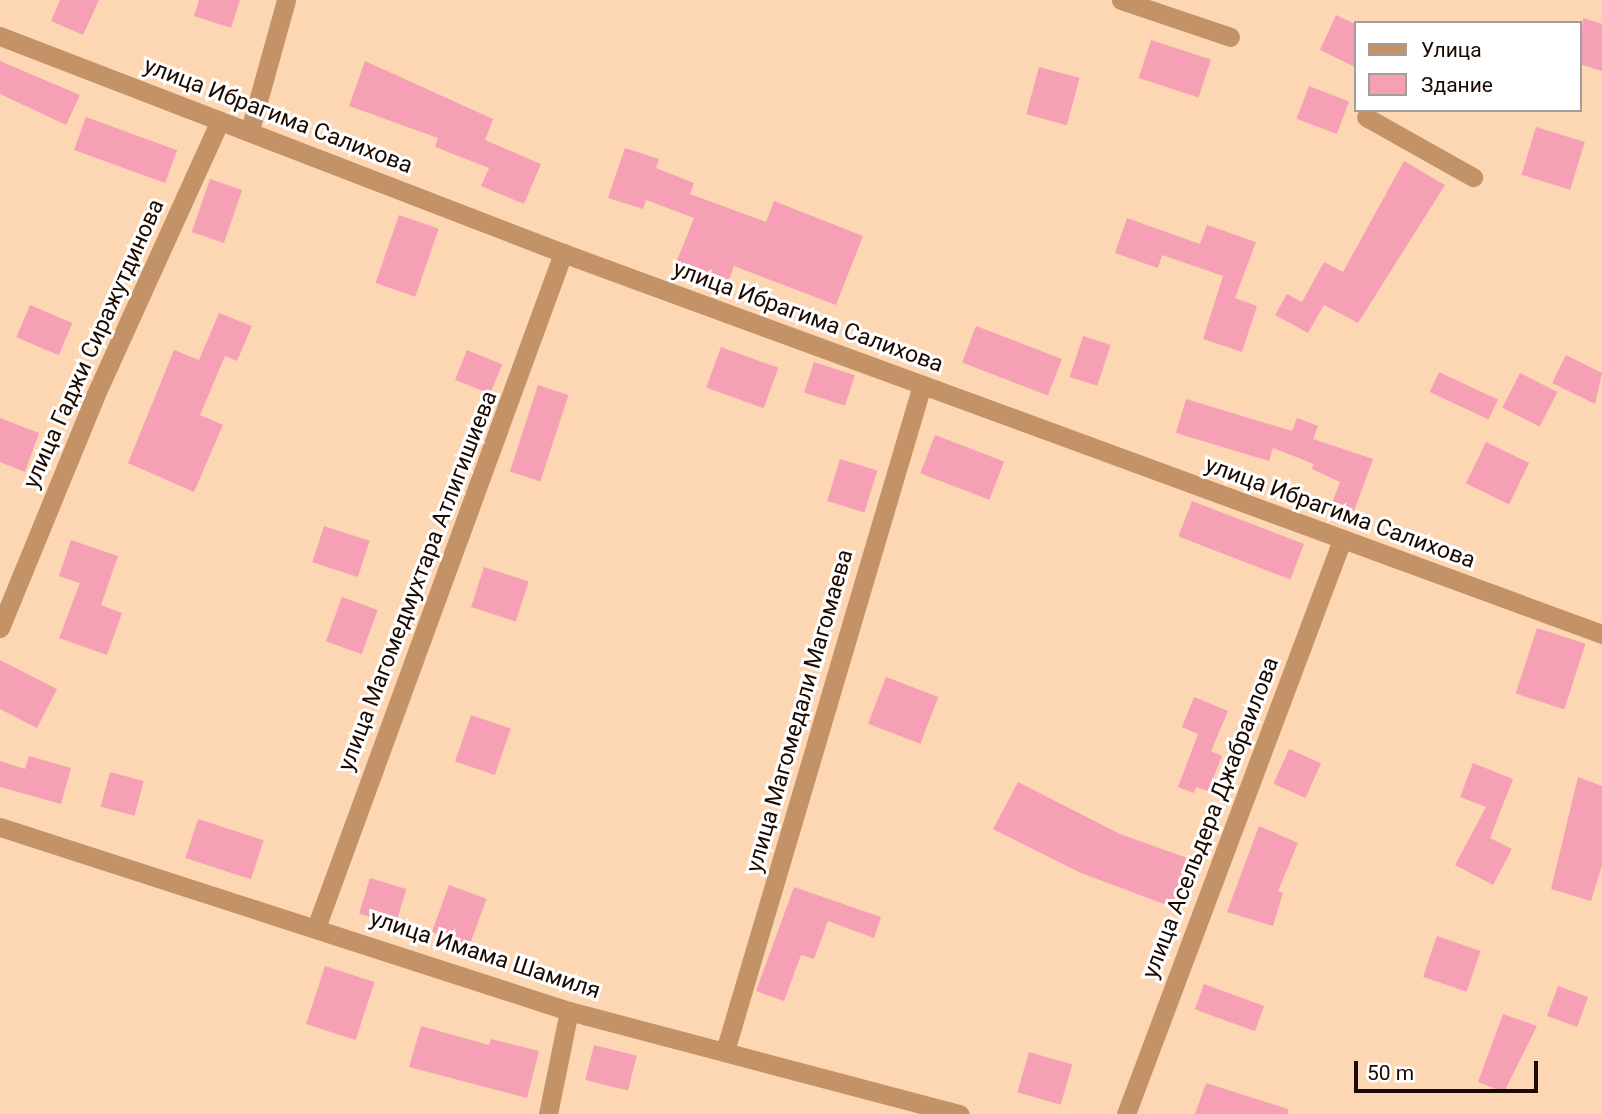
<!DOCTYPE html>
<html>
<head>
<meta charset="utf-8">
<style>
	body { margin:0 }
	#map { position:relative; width:1602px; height:1114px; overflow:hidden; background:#fdd6b4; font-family:Roboto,sans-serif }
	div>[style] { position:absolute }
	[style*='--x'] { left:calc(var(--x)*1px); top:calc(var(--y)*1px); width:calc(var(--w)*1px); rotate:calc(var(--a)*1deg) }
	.building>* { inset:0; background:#f5a0b5; transform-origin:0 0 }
	.street>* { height:19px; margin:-9.5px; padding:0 9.5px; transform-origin:9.5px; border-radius:9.5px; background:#c39367 }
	span { translate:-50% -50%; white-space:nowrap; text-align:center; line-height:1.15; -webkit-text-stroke:6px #fff; paint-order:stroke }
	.street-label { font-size:23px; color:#1b0a00 }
	.legend { position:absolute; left:1354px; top:21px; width:228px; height:91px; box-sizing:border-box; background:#fff; border:2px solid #a49d99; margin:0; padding:9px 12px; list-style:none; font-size:21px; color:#1b0a00 }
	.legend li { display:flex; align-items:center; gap:14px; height:35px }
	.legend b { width:35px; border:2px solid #a49d99 }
	.scale { position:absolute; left:1354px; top:1061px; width:184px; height:32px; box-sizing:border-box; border:4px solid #1b0a00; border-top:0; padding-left:9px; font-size:21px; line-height:24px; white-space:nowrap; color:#1b0a00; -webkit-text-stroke:5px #fff; paint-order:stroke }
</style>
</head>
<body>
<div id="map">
	<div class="building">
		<div style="clip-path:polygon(60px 0,99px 0,83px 35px,51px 21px)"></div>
		<div style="clip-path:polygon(199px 0,240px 0,231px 28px,194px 16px)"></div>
		<div style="clip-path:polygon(1336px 15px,1355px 24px,1355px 67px,1320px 50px)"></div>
		<div style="clip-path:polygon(1583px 18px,1602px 24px,1602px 71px,1579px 64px)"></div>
		<div style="left:1151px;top:40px;width:63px;height:40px;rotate:18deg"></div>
		<div style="clip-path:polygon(0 61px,80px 95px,66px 125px,0 94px)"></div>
		<div style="clip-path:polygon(365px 61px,493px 119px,485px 140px,541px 164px,524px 204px,481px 186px,489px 168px,435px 147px,438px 138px,349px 106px)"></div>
		<div style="left:1039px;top:67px;width:42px;height:49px;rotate:15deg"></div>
		<div style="left:1309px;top:86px;width:43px;height:35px;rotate:21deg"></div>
		<div style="left:86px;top:117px;width:97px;height:35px;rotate:20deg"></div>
		<div style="left:1536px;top:127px;width:51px;height:50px;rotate:17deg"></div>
		<div style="clip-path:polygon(625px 148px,659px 159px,656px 168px,694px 183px,690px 194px,766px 222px,774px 201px,863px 236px,836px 305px,734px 266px,728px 283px,676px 263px,694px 218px,646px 200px,643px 209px,608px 198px)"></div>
		<div style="clip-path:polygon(1404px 161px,1445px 185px,1358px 323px,1324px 305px,1308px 333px,1275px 315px,1287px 294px,1302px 302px,1324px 262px,1343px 272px)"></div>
		<div style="left:210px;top:179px;width:34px;height:56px;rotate:19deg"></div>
		<div style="left:399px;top:215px;width:42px;height:72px;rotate:19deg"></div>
		<div style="clip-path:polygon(1127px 218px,1200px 244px,1207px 225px,1256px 242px,1235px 298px,1257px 306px,1242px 352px,1203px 339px,1223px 276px,1162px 255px,1158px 268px,1115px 253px)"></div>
		<div style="left:30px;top:305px;width:46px;height:35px;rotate:23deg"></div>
		<div style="clip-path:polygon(219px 313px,252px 326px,237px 361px,225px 356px,200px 415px,223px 425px,194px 492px,128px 463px,174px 350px,199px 360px)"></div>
		<div style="left:976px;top:326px;width:92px;height:39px;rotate:21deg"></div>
		<div style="left:1083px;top:336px;width:29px;height:43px;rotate:18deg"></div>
		<div style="left:721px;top:347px;width:61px;height:43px;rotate:20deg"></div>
		<div style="left:467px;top:350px;width:38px;height:32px;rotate:22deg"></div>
		<div style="clip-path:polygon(1566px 355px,1602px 373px,1595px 404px,1552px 383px)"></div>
		<div style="left:814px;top:362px;width:43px;height:32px;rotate:18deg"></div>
		<div style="left:1439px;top:372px;width:65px;height:22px;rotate:25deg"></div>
		<div style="left:1520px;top:373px;width:42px;height:39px;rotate:27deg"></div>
		<div style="left:538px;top:385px;width:32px;height:91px;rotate:18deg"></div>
		<div style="clip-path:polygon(1186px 399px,1292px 431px,1297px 418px,1318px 426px,1313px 439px,1373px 459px,1354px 511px,1332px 503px,1340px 482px,1312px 469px,1314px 464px,1273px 448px,1269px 461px,1176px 433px)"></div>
		<div style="clip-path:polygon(0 418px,39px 433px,25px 472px,0 462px)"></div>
		<div style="left:935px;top:435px;width:74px;height:41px;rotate:21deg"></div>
		<div style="left:1486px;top:442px;width:48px;height:46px;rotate:26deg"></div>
		<div style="left:840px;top:459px;width:39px;height:44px;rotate:17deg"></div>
		<div style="left:1192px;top:501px;width:120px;height:38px;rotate:21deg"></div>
		<div style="left:324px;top:526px;width:48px;height:38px;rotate:18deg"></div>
		<div style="clip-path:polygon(71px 540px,118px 556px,101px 605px,122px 613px,107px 655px,59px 638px,80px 583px,59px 576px)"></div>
		<div style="left:484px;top:567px;width:47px;height:42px;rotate:18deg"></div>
		<div style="left:342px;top:597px;width:38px;height:47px;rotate:20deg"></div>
		<div style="left:1537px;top:628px;width:51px;height:69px;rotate:18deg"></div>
		<div style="clip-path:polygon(0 660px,57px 689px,37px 728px,0 709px)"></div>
		<div style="left:886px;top:677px;width:56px;height:50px;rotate:21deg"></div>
		<div style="clip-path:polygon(1194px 697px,1228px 711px,1211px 751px,1222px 756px,1208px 791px,1196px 787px,1194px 793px,1178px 787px,1198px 734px,1182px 727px)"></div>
		<div style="left:471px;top:715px;width:42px;height:49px;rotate:19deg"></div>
		<div style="left:1289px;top:749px;width:35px;height:38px;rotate:24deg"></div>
		<div style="clip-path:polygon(29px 756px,71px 768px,61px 804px,0 787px,0 761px,25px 769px)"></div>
		<div style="clip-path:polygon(1473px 763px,1513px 779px,1490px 838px,1512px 849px,1493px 885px,1455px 865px,1486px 807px,1460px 797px)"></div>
		<div style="left:110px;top:772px;width:35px;height:36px;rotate:15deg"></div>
		<div style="clip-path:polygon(1578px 777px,1602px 786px,1602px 865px,1591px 901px,1551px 889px)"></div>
		<div style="clip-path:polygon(1018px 782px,1120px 834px,1190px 859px,1172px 907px,1081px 873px,993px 829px)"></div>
		<div style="left:198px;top:819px;width:69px;height:41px;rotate:18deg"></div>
		<div style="clip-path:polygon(1259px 826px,1298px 843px,1278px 891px,1283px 893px,1273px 926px,1227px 912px)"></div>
		<div style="left:370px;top:878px;width:38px;height:37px;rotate:17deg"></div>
		<div style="left:449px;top:885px;width:40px;height:50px;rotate:20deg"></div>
		<div style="clip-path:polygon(794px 887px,881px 917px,874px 938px,828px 921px,814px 959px,801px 955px,784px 1001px,756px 991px)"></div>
		<div style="left:1437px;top:936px;width:46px;height:43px;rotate:19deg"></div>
		<div style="left:325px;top:966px;width:52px;height:61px;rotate:18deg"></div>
		<div style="left:1204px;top:984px;width:64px;height:27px;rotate:20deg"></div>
		<div style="left:1558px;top:986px;width:32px;height:32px;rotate:20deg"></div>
		<div style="clip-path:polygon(1503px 1014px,1537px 1026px,1504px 1092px,1478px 1082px)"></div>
		<div style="clip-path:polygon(421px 1026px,489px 1045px,491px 1039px,539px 1051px,527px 1098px,409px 1067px)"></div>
		<div style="left:594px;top:1045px;width:44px;height:36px;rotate:14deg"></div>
		<div style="left:1029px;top:1052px;width:45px;height:42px;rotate:16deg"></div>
		<div style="clip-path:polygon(1206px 1083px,1288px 1109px,1288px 1114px,1195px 1114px)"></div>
	</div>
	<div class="street">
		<div style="--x:1121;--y:0;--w:115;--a:18.7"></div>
		<div style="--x:0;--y:36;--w:603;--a:21.08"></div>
		<div style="--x:563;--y:253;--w:1107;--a:20.14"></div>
		<div style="--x:1366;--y:117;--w:123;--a:29.3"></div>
		<div style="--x:250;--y:130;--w:135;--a:-74.5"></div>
		<div style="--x:0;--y:628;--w:251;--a:-67.7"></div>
		<div style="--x:95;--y:396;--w:302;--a:-65.6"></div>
		<div style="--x:0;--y:827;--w:598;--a:17.92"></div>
		<div style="--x:569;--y:1011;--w:404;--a:14.8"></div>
		<div style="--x:317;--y:925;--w:716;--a:-69.89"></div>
		<div style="--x:725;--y:1051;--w:695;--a:-73.52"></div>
		<div style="--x:548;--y:1114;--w:105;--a:-78.5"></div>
		<div style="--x:1126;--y:1114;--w:613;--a:-69.38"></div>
	</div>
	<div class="street-label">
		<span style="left:278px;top:116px;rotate:21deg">улица Ибрагима Салихова</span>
		<span style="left:808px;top:317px;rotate:20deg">улица Ибрагима Салихова</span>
		<span style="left:94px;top:344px;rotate:-66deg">улица Гаджи Сиражутдинова</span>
		<span style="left:1340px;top:513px;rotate:20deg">улица Ибрагима Салихова</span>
		<span style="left:418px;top:581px;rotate:-69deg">улица Магомедмухтара Атлигишиева</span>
		<span style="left:800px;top:711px;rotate:-74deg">улица Магомедали Магомаева</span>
		<span style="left:1211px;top:818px;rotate:-69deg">улица Асельдера Джабраилова</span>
		<span style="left:485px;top:955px;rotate:18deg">улица Имама Шамиля</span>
	</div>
	<ul class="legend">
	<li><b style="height:9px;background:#c39367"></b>Улица</li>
	<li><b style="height:19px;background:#f5a0b5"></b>Здание</li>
	</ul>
	<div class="scale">50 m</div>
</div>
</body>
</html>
